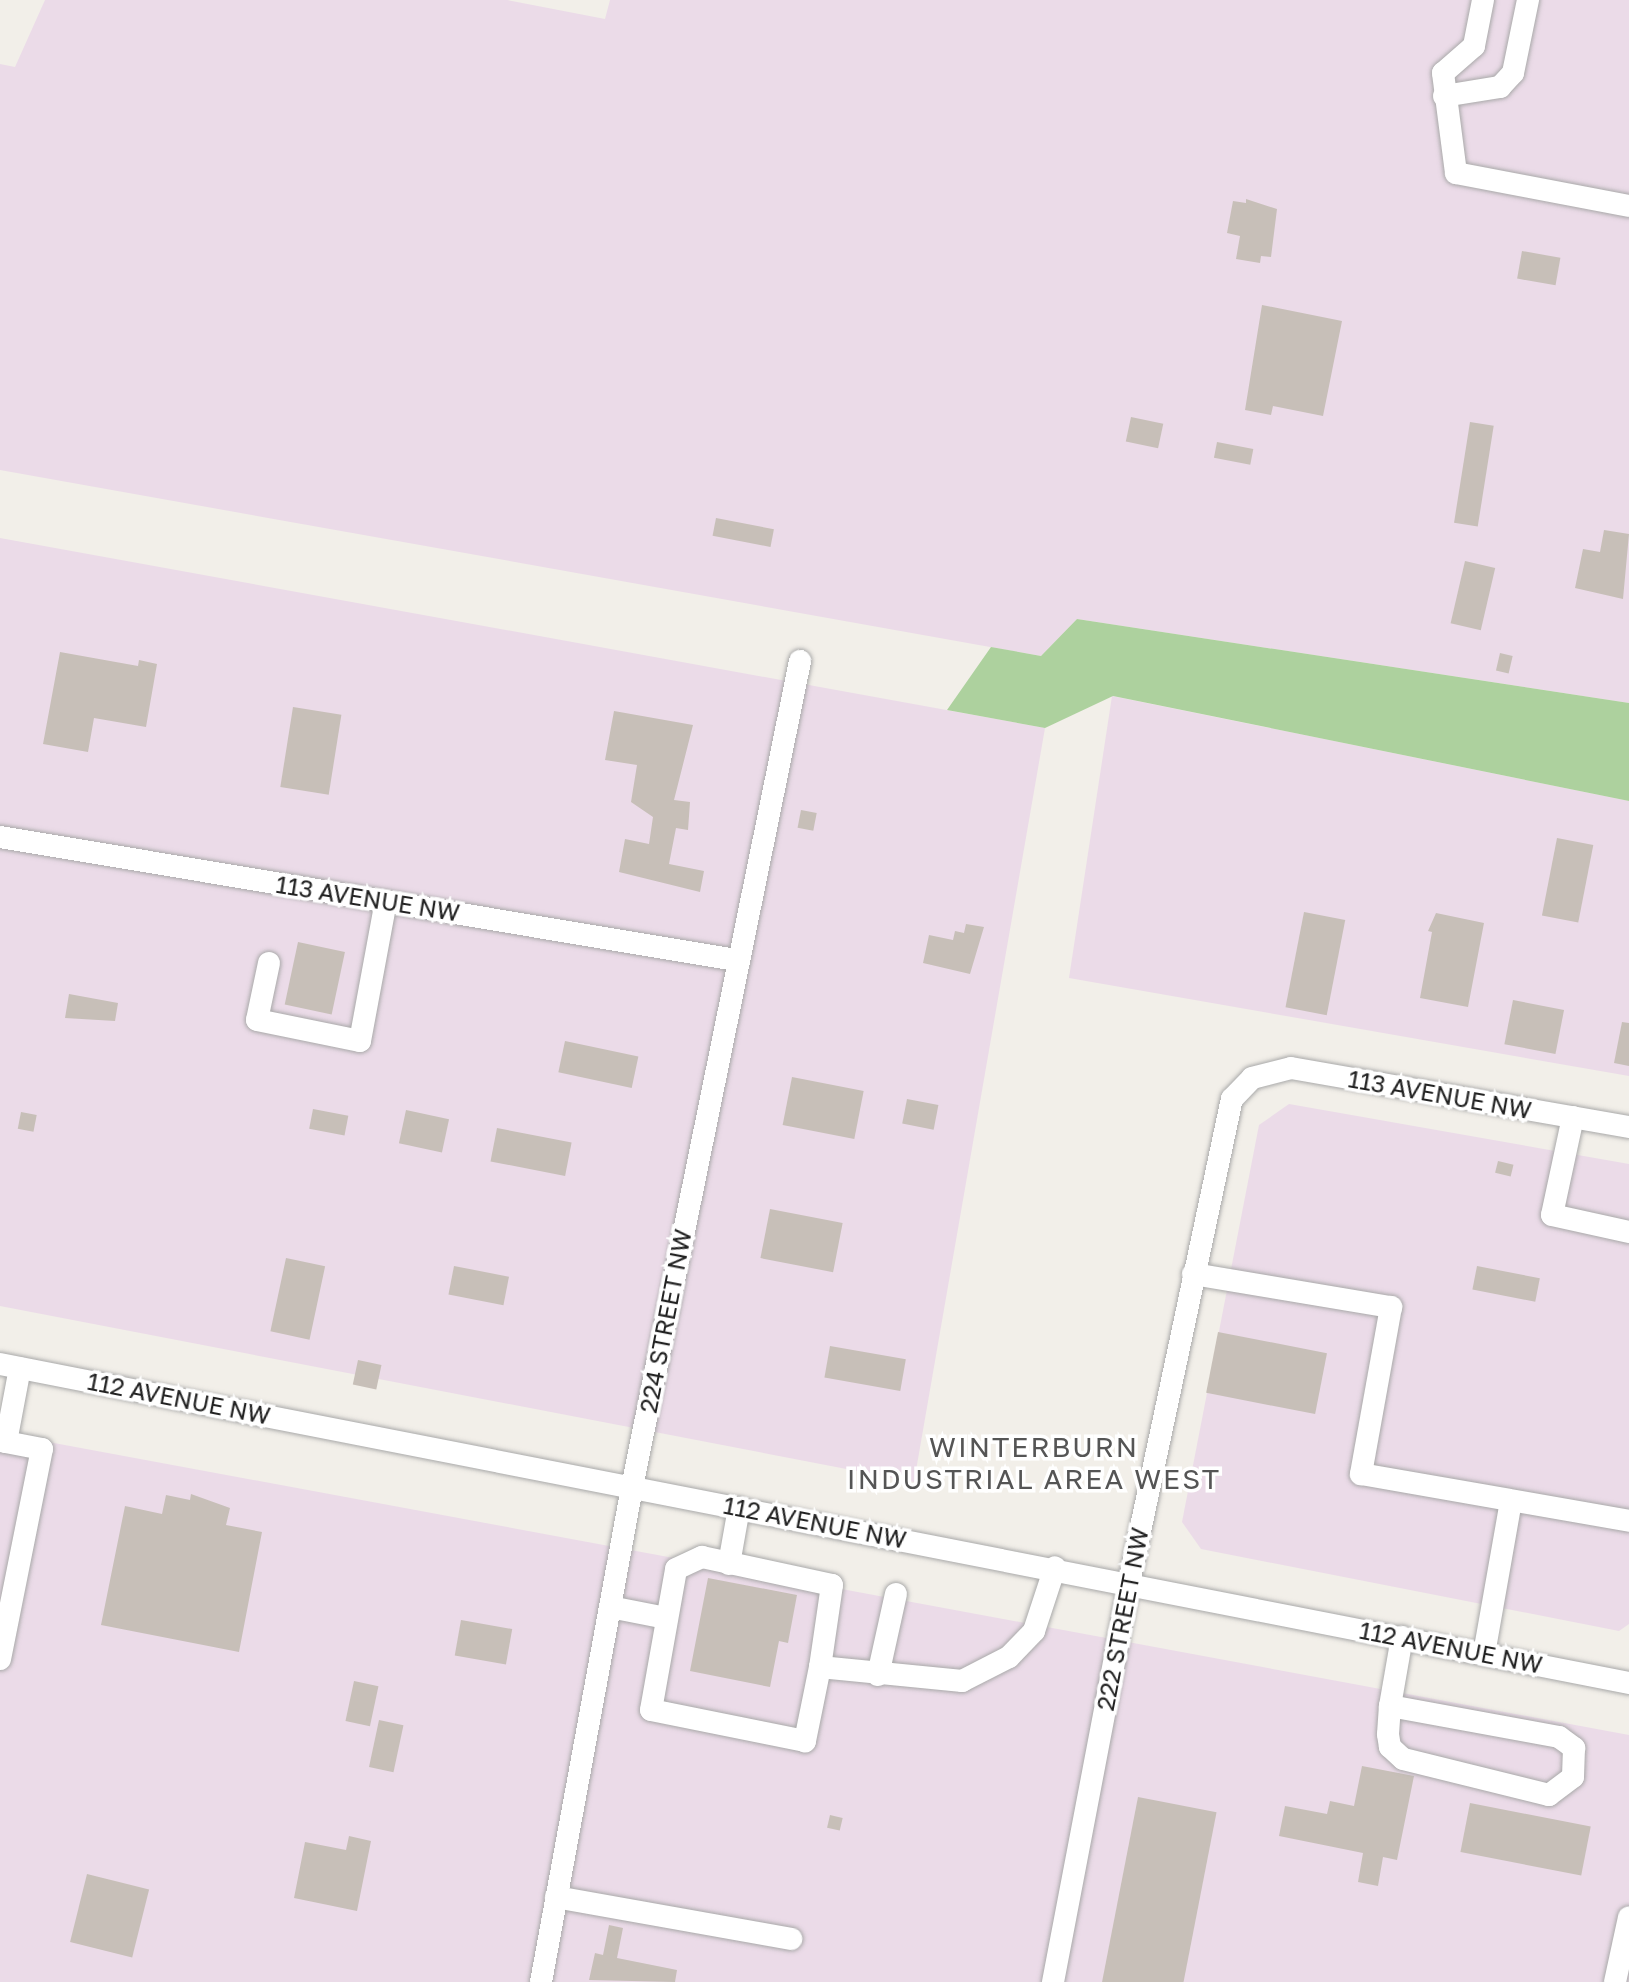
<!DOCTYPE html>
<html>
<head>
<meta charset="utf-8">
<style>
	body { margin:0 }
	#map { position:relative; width:1629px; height:1982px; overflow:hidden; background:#f2efe9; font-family:"Golos Text",sans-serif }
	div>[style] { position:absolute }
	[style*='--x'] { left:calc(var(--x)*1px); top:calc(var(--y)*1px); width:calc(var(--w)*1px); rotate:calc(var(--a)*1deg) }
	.industrial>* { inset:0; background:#ebdbe8 }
	.forest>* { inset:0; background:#add19e }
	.building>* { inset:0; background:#c7bfb8; transform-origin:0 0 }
	.roads { filter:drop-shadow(0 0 2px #a9a9a9) drop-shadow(0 0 2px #a9a9a9) }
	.minor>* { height:22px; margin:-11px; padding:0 11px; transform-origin:11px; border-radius:11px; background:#fff }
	span { translate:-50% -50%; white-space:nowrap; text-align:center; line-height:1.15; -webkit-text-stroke:7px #fff; paint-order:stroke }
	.street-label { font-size:24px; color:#222 }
	.quarter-label { font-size:28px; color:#555; letter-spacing:2px }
</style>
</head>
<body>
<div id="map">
	<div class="industrial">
		<div style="clip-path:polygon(45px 0,507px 0,605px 19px,610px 0,1629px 0,1629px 703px,1077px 619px,1041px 656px,0 470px,0 64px,15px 67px)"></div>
		<div style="clip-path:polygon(0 538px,1045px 728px,914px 1482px,0 1306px)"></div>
		<div style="clip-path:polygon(1112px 696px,1629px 801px,1629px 1076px,1069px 978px)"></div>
		<div style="clip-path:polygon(1289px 1104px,1629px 1164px,1629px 1624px,1619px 1631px,1201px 1549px,1182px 1522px,1259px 1125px)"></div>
		<div style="clip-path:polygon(0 1433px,1629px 1735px,1629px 1982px,0 1982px)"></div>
	</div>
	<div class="forest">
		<div style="clip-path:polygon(1077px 619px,1629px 703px,1629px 801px,1113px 696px,1045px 728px,947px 710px,991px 647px,1041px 656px)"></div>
	</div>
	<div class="building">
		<div style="clip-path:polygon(1246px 199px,1277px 209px,1271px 257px,1261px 256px,1260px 263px,1236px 259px,1240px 236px,1227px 233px,1233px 201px,1246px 203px)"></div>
		<div style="left:1522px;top:251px;width:39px;height:28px;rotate:10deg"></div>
		<div style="clip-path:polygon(1262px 305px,1342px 321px,1323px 416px,1273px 406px,1271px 415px,1245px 410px)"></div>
		<div style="left:1131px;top:417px;width:33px;height:25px;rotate:12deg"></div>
		<div style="left:1470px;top:422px;width:24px;height:102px;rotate:9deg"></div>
		<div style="left:1217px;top:442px;width:37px;height:16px;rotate:11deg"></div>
		<div style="left:716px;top:518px;width:59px;height:18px;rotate:11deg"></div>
		<div style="clip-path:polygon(1604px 530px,1629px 534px,1623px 599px,1575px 588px,1583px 549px,1600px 552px)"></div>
		<div style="left:1465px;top:561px;width:31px;height:64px;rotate:13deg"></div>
		<div style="clip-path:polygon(60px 652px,138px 666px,139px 660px,157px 664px,146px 727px,94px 718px,88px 752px,43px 744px)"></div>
		<div style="left:1500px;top:653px;width:13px;height:18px;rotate:13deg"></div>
		<div style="left:293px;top:707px;width:49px;height:81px;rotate:9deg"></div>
		<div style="clip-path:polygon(614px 711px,693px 725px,674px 800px,690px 802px,688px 830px,676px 828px,669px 864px,704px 871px,700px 892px,619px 872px,625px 839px,649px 844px,653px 817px,631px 802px,637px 765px,605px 760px)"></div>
		<div style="left:801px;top:810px;width:16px;height:18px;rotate:11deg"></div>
		<div style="left:1557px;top:838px;width:37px;height:79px;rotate:11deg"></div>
		<div style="left:1304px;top:912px;width:42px;height:97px;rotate:11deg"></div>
		<div style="clip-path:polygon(1436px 913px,1484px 923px,1468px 1007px,1420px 998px,1432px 932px,1428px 931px)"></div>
		<div style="clip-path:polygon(966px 924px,984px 927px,970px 974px,923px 963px,929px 935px,953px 940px,955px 931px,964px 933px)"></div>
		<div style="left:298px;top:942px;width:48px;height:64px;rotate:12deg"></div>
		<div style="clip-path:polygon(69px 994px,118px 1003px,115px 1021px,65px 1018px)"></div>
		<div style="left:1513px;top:1000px;width:52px;height:45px;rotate:11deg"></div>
		<div style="clip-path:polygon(1622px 1022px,1629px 1023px,1629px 1066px,1614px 1063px)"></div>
		<div style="left:565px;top:1041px;width:75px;height:32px;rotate:12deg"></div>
		<div style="left:792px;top:1077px;width:73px;height:49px;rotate:11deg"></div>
		<div style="left:907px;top:1099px;width:32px;height:25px;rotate:11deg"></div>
		<div style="left:313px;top:1109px;width:36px;height:20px;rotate:11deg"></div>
		<div style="left:406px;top:1110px;width:44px;height:34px;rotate:12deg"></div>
		<div style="left:21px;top:1112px;width:16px;height:17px;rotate:11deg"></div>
		<div style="left:497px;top:1128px;width:76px;height:34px;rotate:11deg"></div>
		<div style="left:1498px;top:1161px;width:16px;height:12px;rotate:14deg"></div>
		<div style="left:770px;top:1209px;width:74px;height:50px;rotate:11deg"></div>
		<div style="left:286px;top:1258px;width:40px;height:75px;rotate:12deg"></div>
		<div style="left:454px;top:1266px;width:56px;height:29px;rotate:11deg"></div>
		<div style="left:1477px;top:1266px;width:64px;height:24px;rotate:11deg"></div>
		<div style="left:1218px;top:1332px;width:111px;height:62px;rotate:11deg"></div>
		<div style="left:830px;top:1346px;width:77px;height:32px;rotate:10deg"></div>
		<div style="left:358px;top:1360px;width:24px;height:25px;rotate:12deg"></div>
		<div style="clip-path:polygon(191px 1494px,230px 1508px,226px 1525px,262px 1532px,239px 1652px,101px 1625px,125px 1506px,162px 1514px,166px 1495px,190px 1500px)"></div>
		<div style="clip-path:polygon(708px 1578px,797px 1595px,788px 1643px,779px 1641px,770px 1687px,690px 1671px)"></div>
		<div style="left:461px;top:1620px;width:52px;height:36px;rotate:10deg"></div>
		<div style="left:354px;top:1681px;width:25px;height:41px;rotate:12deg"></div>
		<div style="left:379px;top:1720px;width:25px;height:48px;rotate:12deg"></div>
		<div style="clip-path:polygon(1362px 1766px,1414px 1776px,1397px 1860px,1383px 1857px,1378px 1886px,1358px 1882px,1363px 1853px,1279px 1836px,1285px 1806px,1327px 1814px,1330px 1801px,1354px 1806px)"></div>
		<div style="left:1138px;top:1797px;width:80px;height:189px;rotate:11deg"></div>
		<div style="left:1470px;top:1803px;width:123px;height:50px;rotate:11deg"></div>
		<div style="left:830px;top:1815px;width:13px;height:13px;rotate:13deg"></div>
		<div style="clip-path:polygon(349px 1836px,371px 1841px,357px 1911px,294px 1898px,305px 1842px,346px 1850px)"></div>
		<div style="left:87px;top:1874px;width:64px;height:70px;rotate:14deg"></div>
		<div style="clip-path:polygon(609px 1925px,623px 1928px,617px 1958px,677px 1970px,675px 1982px,589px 1980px,595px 1953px,603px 1955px)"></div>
	</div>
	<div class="roads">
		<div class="minor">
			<div style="--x:1483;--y:0;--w:47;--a:101.1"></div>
			<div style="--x:1474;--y:46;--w:41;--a:138.9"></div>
			<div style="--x:1443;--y:73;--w:101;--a:82.6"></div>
			<div style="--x:1456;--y:173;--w:176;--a:10.8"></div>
			<div style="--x:1444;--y:96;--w:57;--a:-9.1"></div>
			<div style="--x:1500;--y:87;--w:19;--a:-47"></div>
			<div style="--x:1513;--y:73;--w:75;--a:-78.4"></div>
			<div style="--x:0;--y:837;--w:746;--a:9.49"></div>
			<div style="--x:269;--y:963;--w:58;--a:101.9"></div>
			<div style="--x:257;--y:1020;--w:105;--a:11.5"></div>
			<div style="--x:360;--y:1041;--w:142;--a:-79.5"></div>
			<div style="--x:1573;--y:1117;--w:100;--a:102.1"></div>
			<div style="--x:1552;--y:1215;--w:79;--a:12.4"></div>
			<div style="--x:1193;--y:1274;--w:201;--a:9.5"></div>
			<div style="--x:1391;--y:1307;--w:170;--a:100.2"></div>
			<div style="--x:1361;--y:1474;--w:272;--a:9.9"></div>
			<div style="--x:0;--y:1364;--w:1660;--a:11.08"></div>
			<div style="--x:0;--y:1441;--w:6;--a:9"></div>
			<div style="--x:6;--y:1442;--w:75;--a:-79.3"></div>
			<div style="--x:729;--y:1564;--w:57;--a:-79.9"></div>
			<div style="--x:610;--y:1607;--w:57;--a:11.1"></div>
			<div style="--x:1484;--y:1654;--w:155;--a:-80"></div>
			<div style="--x:0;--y:1659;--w:214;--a:-78.7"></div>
			<div style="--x:42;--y:1449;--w:37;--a:-169"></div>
			<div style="--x:820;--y:1667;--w:76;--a:101.5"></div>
			<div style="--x:805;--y:1741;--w:157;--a:-168.6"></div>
			<div style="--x:651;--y:1710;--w:143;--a:-79.9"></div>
			<div style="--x:676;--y:1569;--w:29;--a:-25"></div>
			<div style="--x:702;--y:1557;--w:133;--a:12.2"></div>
			<div style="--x:832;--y:1585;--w:83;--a:98.3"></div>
			<div style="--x:820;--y:1667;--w:143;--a:5.6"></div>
			<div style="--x:962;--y:1681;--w:53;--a:-27.1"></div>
			<div style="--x:1009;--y:1657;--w:36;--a:-46"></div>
			<div style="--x:1034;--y:1631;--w:67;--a:-71.8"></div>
			<div style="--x:878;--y:1675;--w:83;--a:-77.5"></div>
			<div style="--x:1390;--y:1706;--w:172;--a:10.4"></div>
			<div style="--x:1559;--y:1737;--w:19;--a:36"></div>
			<div style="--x:1574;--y:1748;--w:29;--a:92"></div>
			<div style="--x:1573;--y:1777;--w:30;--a:143"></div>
			<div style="--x:1549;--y:1795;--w:150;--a:-166.1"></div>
			<div style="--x:1403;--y:1759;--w:18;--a:-137"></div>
			<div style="--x:1390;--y:1747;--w:13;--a:-99"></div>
			<div style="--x:1388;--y:1734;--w:28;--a:-86"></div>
			<div style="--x:1390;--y:1706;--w:70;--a:-80.1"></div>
			<div style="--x:556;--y:1897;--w:239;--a:10.1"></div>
			<div style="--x:541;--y:1982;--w:503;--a:-79.58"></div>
			<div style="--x:632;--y:1487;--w:843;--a:-78.5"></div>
			<div style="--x:1053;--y:1982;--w:406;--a:-79.2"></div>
			<div style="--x:1129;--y:1583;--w:495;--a:-78"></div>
			<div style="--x:1232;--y:1099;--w:29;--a:-46"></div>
			<div style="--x:1252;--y:1078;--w:40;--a:-14.4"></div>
			<div style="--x:1291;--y:1068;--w:343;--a:9.9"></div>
			<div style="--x:1615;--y:1982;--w:66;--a:-77.8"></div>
		</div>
	</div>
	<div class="street-label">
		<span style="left:368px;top:898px;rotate:9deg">113 AVENUE NW</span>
		<span style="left:1440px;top:1094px;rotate:10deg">113 AVENUE NW</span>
		<span style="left:665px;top:1321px;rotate:-79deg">224 STREET NW</span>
		<span style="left:179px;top:1398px;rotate:11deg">112 AVENUE NW</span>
		<span style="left:815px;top:1522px;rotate:11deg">112 AVENUE NW</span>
		<span style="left:1122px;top:1619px;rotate:-79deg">222 STREET NW</span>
		<span style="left:1451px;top:1647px;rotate:11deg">112 AVENUE NW</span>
	</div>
	<div class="quarter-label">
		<span style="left:1034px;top:1463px">WINTERBURN<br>INDUSTRIAL AREA WEST</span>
	</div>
</div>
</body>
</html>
